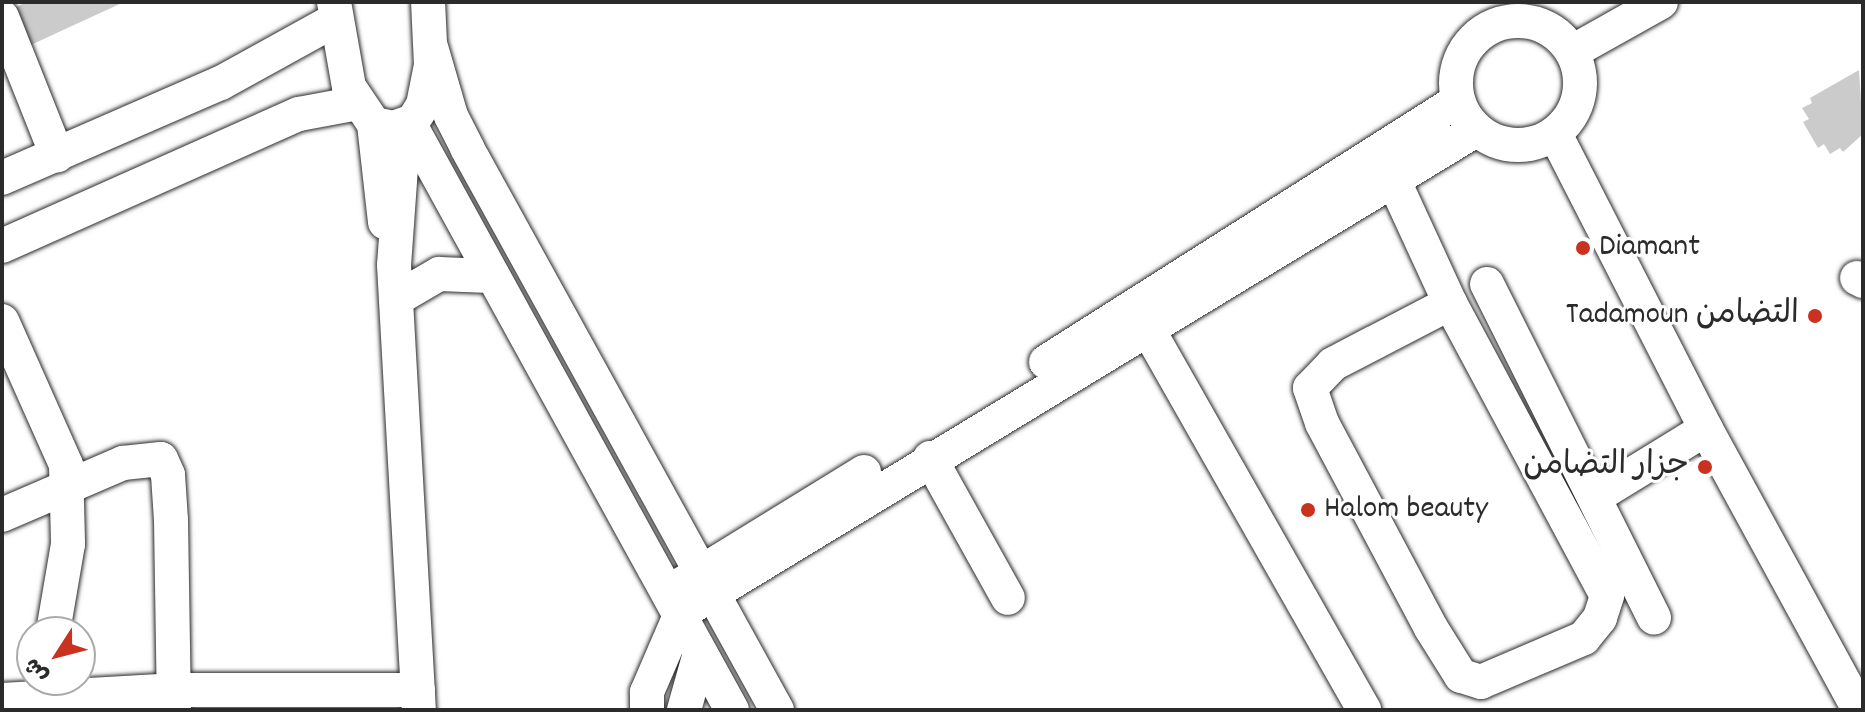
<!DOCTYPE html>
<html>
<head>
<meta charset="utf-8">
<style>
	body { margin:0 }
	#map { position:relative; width:1865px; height:712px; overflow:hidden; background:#fff; font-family:Dekko,"Playpen Sans Arabic",sans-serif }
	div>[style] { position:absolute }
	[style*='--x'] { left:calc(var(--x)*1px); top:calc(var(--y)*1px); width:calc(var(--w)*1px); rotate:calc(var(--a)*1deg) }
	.building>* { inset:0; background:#cbcbcb }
	.roads { filter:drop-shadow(0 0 2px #2b2b2b) drop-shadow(0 0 2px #2b2b2b) }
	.minor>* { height:34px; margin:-17px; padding:0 17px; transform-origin:17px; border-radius:17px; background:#fff }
	.minor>.ring { margin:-17px; padding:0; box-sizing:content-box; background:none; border:34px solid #fff; border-radius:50% }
	.dots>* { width:22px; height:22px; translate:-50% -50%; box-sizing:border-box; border:4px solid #fff; border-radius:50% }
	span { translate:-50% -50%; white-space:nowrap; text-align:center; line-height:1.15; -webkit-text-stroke:6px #fff; paint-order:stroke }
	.poi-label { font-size:32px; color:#2b2b2b }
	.left { translate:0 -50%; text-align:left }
	.right { translate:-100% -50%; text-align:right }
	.frame { position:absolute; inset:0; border:4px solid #2b2b2b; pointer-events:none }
	.north { position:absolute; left:16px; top:616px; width:80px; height:80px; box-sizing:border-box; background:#fff; border:2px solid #aaa; border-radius:50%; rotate:234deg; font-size:22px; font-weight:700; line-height:32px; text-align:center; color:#2b2b2b }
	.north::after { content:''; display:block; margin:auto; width:28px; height:36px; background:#c8321e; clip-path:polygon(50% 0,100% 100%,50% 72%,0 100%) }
</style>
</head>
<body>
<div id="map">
	<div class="building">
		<div style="clip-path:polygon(26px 2px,124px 2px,22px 49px,6px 13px)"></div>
		<div style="clip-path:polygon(1859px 70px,1863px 134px,1843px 152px,1840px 148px,1830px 154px,1824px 144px,1818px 148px,1803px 122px,1809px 119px,1802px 108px,1812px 103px,1810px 98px)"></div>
	</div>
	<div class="roads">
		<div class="minor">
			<div style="--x:334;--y:2;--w:86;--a:80"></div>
			<div style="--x:349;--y:87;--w:45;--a:56"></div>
			<div style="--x:374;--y:124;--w:19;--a:12"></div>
			<div style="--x:393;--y:128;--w:21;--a:-19"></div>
			<div style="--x:413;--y:121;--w:19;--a:-58"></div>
			<div style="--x:423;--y:105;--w:41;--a:-78.7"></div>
			<div style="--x:431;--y:65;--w:63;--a:-92.7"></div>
			<div style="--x:2;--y:17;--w:149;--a:68.3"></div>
			<div class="ring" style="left:1456px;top:21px;width:90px;height:90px"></div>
			<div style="--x:431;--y:47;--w:72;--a:73.8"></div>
			<div style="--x:451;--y:116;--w:36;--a:63"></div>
			<div style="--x:467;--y:148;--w:642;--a:61.12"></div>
			<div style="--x:1572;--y:52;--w:102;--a:-29.3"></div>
			<div style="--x:409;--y:123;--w:670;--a:61.18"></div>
			<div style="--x:374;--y:124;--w:99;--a:83.6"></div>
			<div style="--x:404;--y:126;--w:139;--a:94.1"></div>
			<div style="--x:394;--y:265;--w:446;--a:86.8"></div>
			<div style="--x:1555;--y:134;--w:331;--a:62.9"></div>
			<div style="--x:1706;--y:429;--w:320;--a:61.4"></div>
			<div style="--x:2;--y:178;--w:239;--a:-23.5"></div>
			<div style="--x:221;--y:83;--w:130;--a:-28.9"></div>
			<div style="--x:1393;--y:179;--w:136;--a:65.3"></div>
			<div style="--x:1450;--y:303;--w:332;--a:61.8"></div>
			<div style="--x:1607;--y:596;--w:23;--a:108"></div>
			<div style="--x:1600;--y:618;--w:26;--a:129"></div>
			<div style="--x:1584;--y:638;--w:112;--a:156.9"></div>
			<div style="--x:1481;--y:682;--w:21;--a:-163"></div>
			<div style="--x:1461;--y:676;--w:57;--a:-122"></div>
			<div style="--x:1431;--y:628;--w:232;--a:-118"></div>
			<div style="--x:1322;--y:423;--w:37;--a:-109"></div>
			<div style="--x:1310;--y:388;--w:33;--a:-46"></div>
			<div style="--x:1333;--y:364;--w:132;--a:-27.5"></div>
			<div style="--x:2;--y:246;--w:325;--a:-24"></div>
			<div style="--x:299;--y:114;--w:60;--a:-10.6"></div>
			<div style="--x:1857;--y:278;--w:7;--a:27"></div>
			<div style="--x:1487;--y:284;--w:373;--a:63.4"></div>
			<div style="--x:396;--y:299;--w:50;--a:-30.2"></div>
			<div style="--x:439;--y:274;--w:51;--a:2.2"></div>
			<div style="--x:1137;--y:310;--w:460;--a:60.4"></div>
			<div style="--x:2;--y:321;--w:158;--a:66"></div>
			<div style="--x:66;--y:465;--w:79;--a:88.5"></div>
			<div style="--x:68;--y:544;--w:89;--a:99.7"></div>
			<div style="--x:1046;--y:362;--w:488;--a:-32.4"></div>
			<div style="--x:930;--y:458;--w:160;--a:60.9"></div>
			<div style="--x:1595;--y:497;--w:130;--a:-31.5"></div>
			<div style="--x:2;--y:515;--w:132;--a:-23.3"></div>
			<div style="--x:123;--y:463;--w:38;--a:-6"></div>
			<div style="--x:161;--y:459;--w:17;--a:66"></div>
			<div style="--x:168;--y:475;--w:45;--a:86.2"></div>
			<div style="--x:171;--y:520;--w:190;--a:89.1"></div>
			<div style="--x:669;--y:592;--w:229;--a:-31.6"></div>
			<div style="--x:2;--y:700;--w:171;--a:-3.3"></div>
			<div style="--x:173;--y:690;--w:245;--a:0"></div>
			<div style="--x:647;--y:710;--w:18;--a:-90"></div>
			<div style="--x:647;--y:692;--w:86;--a:-66.7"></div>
			<div style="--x:681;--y:613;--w:930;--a:-31.28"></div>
			<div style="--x:684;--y:710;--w:59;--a:-74.3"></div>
		</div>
	</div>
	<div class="dots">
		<div style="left:1583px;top:248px;background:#c8321e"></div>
		<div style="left:1815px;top:316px;background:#c8321e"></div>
		<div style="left:1705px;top:467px;background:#c8321e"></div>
		<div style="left:1308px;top:510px;background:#c8321e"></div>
	</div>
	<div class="poi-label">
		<span class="left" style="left:1599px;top:248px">Diamant</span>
		<span class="right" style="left:1799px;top:316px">Tadamoun التضامن</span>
		<span class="right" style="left:1689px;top:467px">جزار التضامن</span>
		<span class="left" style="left:1324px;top:510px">Halom beauty</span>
	</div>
	<div class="frame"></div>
	<div class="north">ش</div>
</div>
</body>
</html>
